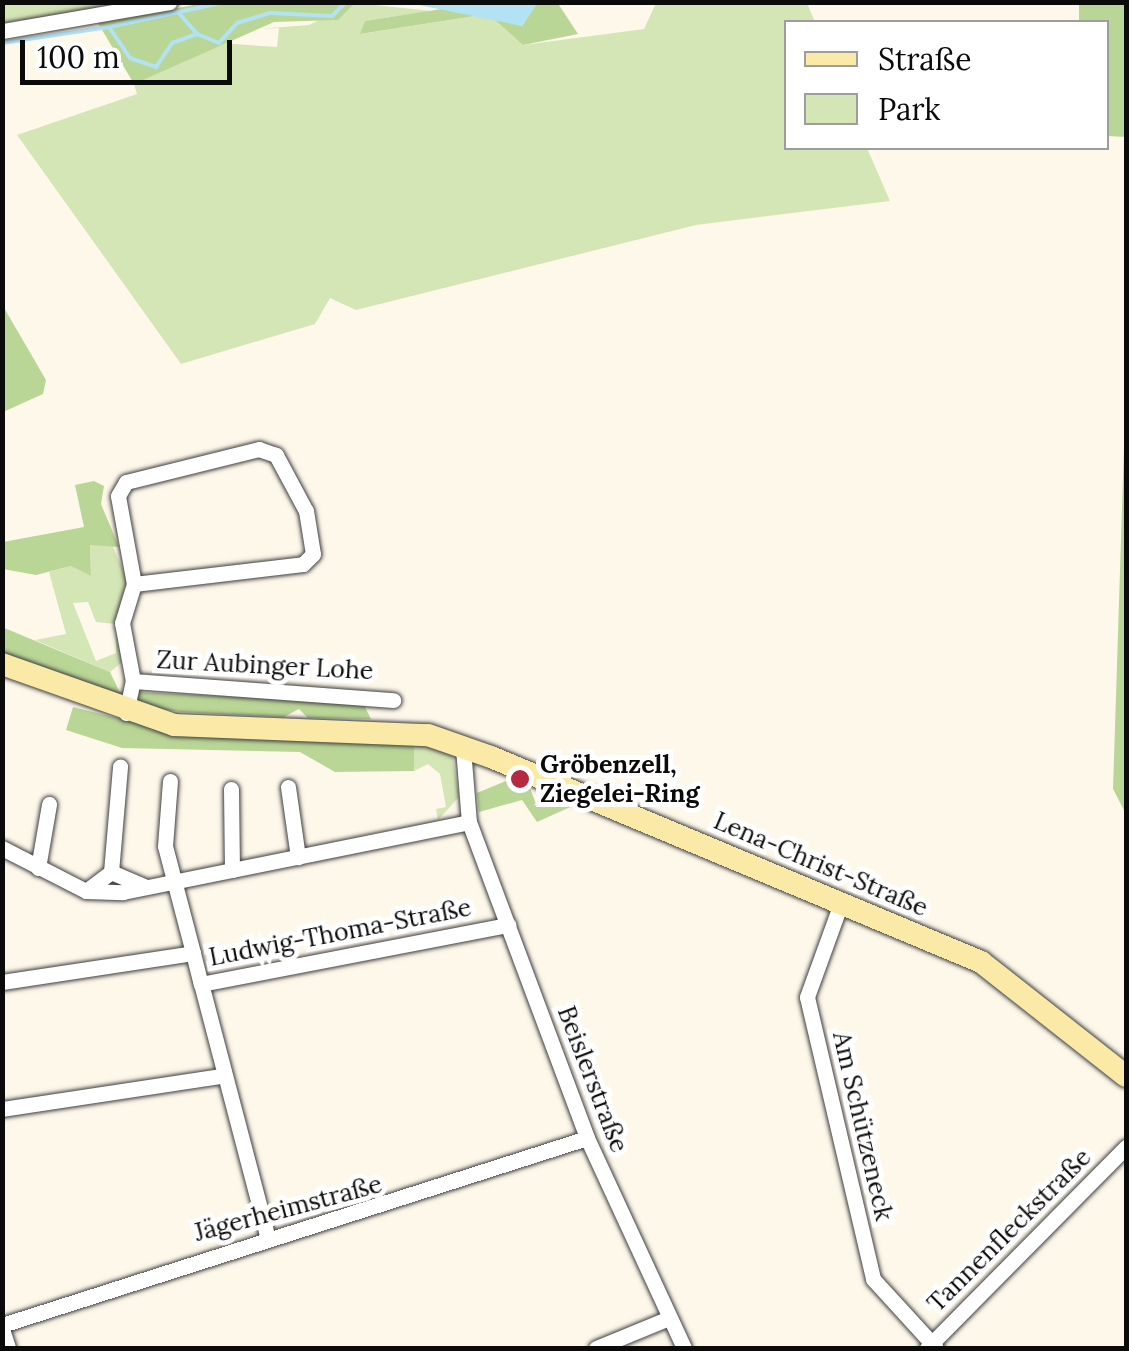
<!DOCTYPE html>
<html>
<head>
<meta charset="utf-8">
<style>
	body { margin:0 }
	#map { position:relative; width:1129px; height:1351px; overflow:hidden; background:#fef8eb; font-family:Lora,serif }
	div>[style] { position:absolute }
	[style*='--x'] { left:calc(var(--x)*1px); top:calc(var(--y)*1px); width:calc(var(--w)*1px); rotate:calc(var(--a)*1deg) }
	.green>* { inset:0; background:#d4e6b6 }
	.forest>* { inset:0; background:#bad696 }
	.water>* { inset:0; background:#b2e2f3 }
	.stream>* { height:4px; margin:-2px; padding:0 2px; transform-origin:2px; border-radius:2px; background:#b2e2f3 }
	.roads { filter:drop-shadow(0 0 2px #3e3e3e) drop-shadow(0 0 2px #3e3e3e) }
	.street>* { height:15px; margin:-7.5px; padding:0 7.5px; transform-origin:7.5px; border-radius:7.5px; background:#fff }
	.secondary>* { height:22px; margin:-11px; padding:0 11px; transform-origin:11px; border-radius:11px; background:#fbe9a8 }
	.dots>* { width:28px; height:28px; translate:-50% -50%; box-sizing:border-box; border:5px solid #fff; border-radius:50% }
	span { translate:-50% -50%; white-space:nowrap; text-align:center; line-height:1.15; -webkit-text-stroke:10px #fff; paint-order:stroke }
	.street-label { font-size:25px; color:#0b0b0b }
	.poi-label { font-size:25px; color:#0b0b0b; font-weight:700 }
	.left { translate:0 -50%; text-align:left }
	.frame { position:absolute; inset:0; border:5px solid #0b0b0b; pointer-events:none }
	.legend { position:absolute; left:784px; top:20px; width:325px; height:130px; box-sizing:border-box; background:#fff; border:2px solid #9d9d9d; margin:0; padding:12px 18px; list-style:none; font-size:30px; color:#0b0b0b }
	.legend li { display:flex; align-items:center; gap:20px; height:50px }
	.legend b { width:50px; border:2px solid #9d9d9d }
	.scale { position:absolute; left:20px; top:40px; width:212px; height:45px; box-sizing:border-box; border:5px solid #0b0b0b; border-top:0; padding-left:12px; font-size:30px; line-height:35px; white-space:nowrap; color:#0b0b0b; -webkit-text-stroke:8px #fff; paint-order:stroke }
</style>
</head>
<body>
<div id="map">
	<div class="green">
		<div style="clip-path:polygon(3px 3px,138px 3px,3px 23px)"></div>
		<div style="clip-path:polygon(355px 3px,432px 11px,365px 21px,361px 34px,488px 14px,523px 45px,644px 29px,656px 3px,807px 3px,815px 22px,786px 22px,786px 148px,867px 148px,890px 201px,696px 225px,356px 310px,330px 298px,315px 324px,181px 364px,17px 135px,137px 94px,134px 84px,219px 43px,277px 47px,279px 28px,256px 29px,309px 25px)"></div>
		<div style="clip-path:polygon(111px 542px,127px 579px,115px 624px,96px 622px,88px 602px,73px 603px,96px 661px,116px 653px,116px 630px,122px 662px,110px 672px,35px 640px,66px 634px,49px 572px,71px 566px,91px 575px,90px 545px)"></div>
		<div style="clip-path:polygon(414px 743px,452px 754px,459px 797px,438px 820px,436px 809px,446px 807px,440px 774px,428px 764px,414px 771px)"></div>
	</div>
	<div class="forest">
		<div style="clip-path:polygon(557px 2px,578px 34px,523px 45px,488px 14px,360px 34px,365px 21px,448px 8px,488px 14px,522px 26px,537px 3px)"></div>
		<div style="clip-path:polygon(204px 3px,355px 3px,338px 20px,274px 22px,134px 84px,98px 23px)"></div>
		<div style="clip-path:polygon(1079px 3px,1126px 3px,1126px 137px,1107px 136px,1106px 22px,1079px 22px)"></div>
		<div style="clip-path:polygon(3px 306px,46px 380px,43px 394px,3px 412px)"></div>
		<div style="clip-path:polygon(1126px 383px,1126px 814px,1113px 789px)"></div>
		<div style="clip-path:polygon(94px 481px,104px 486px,101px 504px,119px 547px,90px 545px,91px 576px,71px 566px,36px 575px,3px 569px,3px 542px,84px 527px,75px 485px)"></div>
		<div style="clip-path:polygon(2px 627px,110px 672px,122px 697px,3px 654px)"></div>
		<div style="clip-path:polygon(138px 692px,363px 703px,371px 719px,308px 718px,299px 709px,284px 717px,181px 712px,136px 705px)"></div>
		<div style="clip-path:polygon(73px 707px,172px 732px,414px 743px,414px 771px,335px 772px,300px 752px,122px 748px,66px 730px)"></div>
		<div style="clip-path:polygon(513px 778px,528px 783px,536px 804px,577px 804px,537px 822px,522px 800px,479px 812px,477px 793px)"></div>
	</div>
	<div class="water">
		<div style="clip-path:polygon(409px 3px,536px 2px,537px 3px,522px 26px)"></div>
	</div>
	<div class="stream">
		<div style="--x:178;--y:12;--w:29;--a:49"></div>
		<div style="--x:109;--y:27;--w:120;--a:-12.1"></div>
		<div style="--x:2;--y:43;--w:108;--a:-8.5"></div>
		<div style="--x:109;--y:27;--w:37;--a:56"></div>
		<div style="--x:130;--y:58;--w:28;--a:19"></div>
		<div style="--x:156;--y:67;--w:29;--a:-56"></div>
		<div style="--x:172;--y:43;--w:27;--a:-20"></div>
		<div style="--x:197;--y:34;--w:24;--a:22"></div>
		<div style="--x:219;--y:43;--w:27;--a:-48"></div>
		<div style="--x:237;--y:23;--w:34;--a:-17"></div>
		<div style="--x:270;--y:13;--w:62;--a:2.8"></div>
		<div style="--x:332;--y:16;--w:20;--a:-45"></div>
		<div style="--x:1126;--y:739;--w:45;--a:90"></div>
	</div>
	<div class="roads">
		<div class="street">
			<div style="--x:2;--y:31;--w:170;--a:-9.8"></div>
			<div style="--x:133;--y:681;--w:261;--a:4.2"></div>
			<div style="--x:126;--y:713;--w:33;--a:-78"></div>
			<div style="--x:133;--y:681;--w:59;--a:-100.7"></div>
			<div style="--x:122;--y:623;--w:41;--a:-72.9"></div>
			<div style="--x:134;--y:584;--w:170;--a:-6.7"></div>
			<div style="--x:303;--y:564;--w:14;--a:-45"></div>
			<div style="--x:313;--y:554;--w:44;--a:-99.2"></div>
			<div style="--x:306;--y:511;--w:64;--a:-118.2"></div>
			<div style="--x:276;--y:455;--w:18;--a:-161"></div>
			<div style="--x:259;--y:449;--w:137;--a:166.1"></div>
			<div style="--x:126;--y:482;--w:16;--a:120"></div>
			<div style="--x:118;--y:496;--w:89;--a:79.7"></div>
			<div style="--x:463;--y:748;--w:74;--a:85.4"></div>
			<div style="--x:469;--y:822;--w:337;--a:69.5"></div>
			<div style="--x:587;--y:1138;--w:231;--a:65.2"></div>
			<div style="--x:170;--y:781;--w:65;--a:94.4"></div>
			<div style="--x:165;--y:846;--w:111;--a:75.3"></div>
			<div style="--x:288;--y:787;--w:71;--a:81.9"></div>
			<div style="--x:231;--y:789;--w:81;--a:89.3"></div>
			<div style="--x:2;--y:848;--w:94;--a:27.1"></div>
			<div style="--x:86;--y:891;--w:37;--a:2"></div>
			<div style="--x:123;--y:892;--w:353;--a:-11.4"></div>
			<div style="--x:38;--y:868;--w:65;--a:-80.2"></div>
			<div style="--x:111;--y:872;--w:106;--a:-85.1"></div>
			<div style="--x:86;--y:891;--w:31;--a:-37"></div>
			<div style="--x:111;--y:872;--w:38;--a:23"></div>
			<div style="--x:841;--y:903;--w:100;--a:109.9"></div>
			<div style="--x:807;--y:997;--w:290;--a:76.8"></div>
			<div style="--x:873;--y:1279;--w:93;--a:47.6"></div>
			<div style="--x:2;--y:982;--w:193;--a:-8.6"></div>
			<div style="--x:193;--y:953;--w:32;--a:76"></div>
			<div style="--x:2;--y:1109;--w:221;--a:-8.6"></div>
			<div style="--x:267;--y:1235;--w:260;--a:-104.7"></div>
			<div style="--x:201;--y:984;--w:313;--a:-10.9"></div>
			<div style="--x:2;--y:1325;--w:614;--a:-17.73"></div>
			<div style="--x:2;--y:1329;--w:20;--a:72"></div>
			<div style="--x:596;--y:1348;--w:79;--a:-22.3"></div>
			<div style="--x:927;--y:1348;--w:283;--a:-45.3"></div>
		</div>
		<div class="secondary">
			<div style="--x:2;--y:664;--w:182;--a:19.5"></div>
			<div style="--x:174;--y:725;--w:254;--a:2.3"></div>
			<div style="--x:428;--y:735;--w:67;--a:19.2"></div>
			<div style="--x:491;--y:757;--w:531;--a:22.7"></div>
			<div style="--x:981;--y:962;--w:184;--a:38.2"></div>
		</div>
	</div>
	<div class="dots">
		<div style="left:520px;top:779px;background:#b52a40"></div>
	</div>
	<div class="street-label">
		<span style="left:265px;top:665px;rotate:3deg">Zur Aubinger Lohe</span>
		<span style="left:821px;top:864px;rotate:23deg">Lena-Christ-Straße</span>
		<span style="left:340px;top:932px;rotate:-11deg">Ludwig-Thoma-Straße</span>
		<span style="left:593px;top:1079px;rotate:69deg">Beislerstraße</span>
		<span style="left:863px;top:1126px;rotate:77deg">Am Schützeneck</span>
		<span style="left:288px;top:1208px;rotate:-15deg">Jägerheimstraße</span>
		<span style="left:1009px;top:1230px;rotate:-45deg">Tannenfleckstraße</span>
	</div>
	<div class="poi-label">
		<span class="left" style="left:540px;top:779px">Gröbenzell,<br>Ziegelei-Ring</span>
	</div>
	<div class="frame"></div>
	<ul class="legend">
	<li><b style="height:12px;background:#fbe9a8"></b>Straße</li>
	<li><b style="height:28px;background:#d4e6b6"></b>Park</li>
	</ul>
	<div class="scale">100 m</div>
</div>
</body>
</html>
